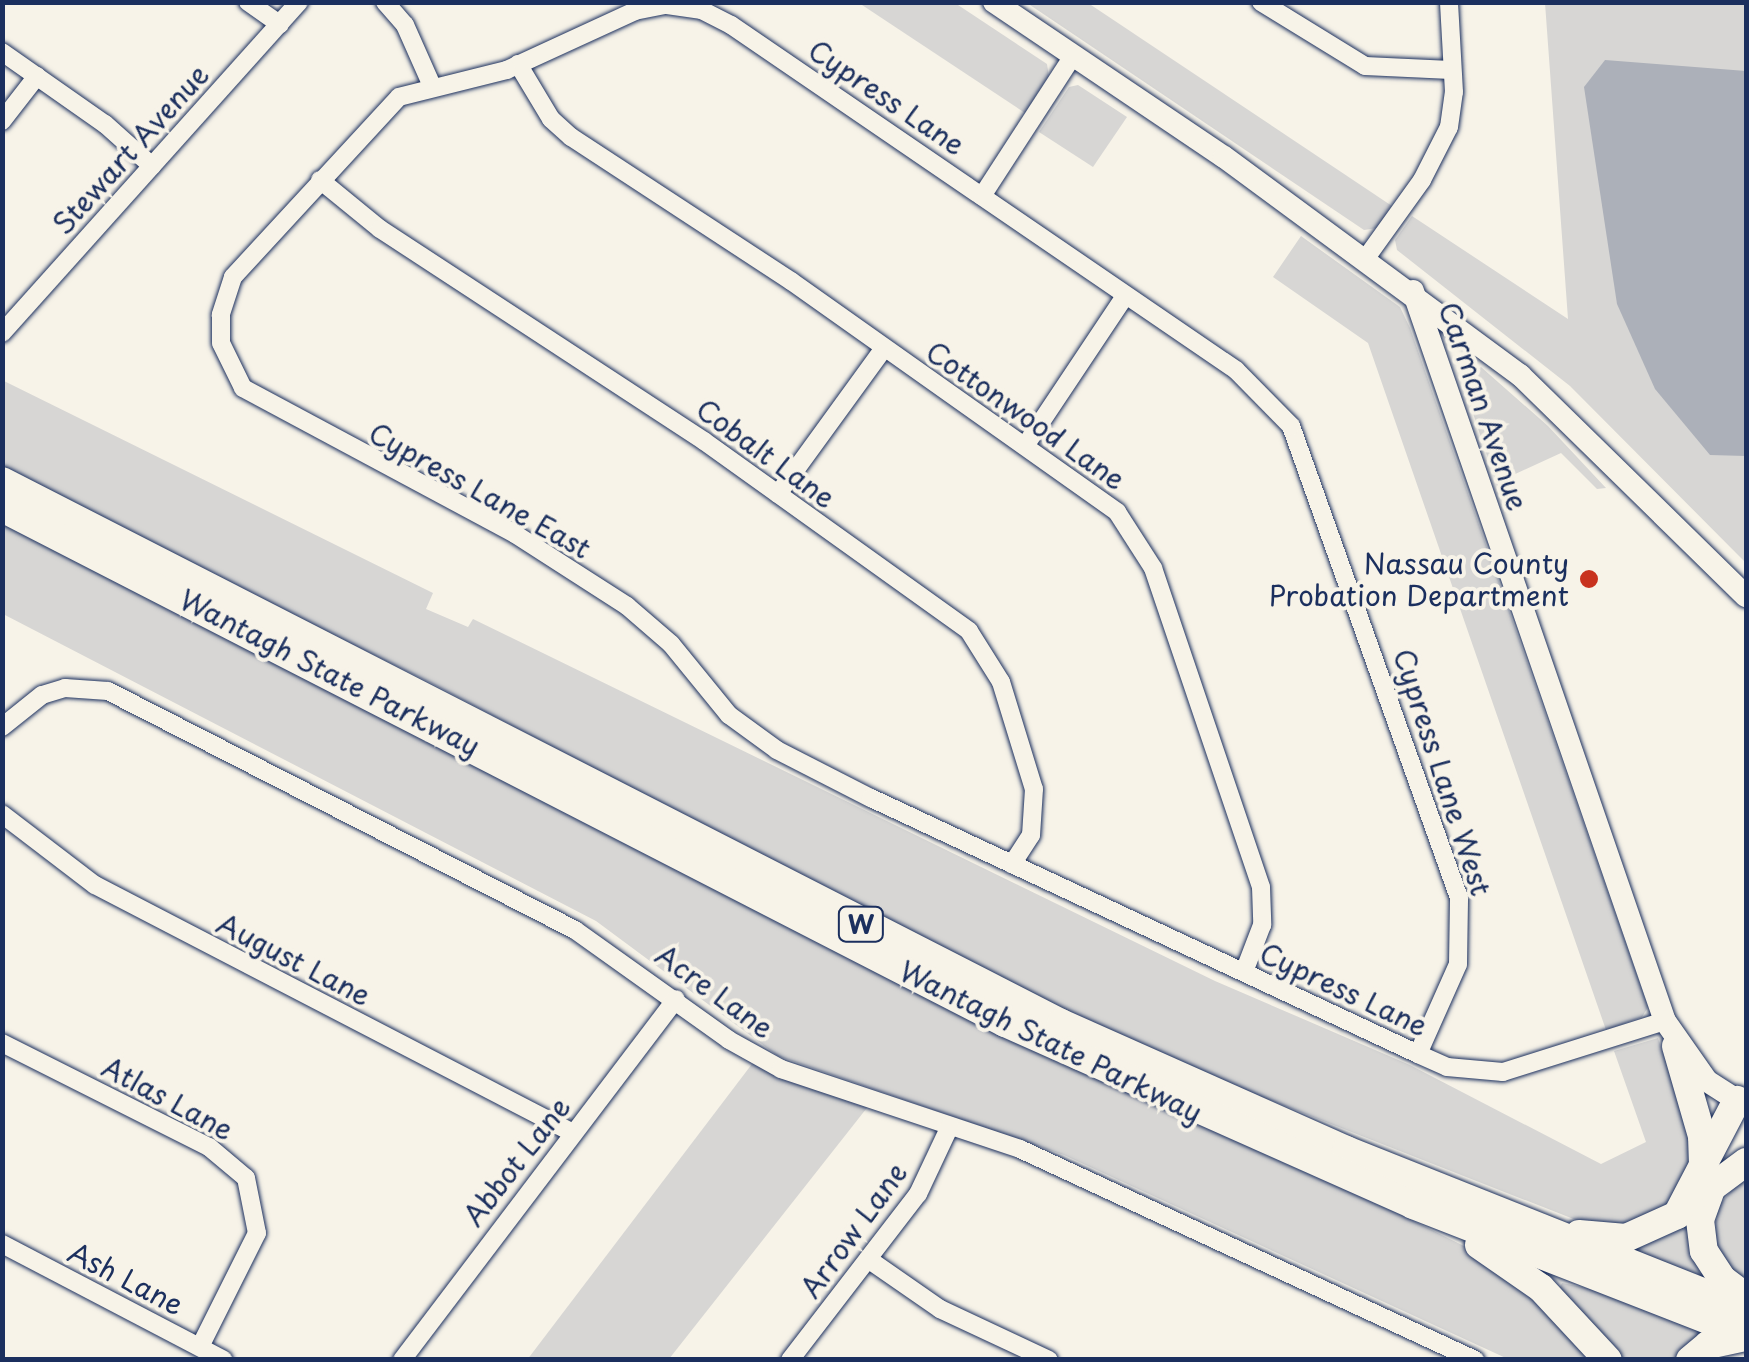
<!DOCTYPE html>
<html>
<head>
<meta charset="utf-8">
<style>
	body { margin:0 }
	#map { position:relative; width:1749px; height:1362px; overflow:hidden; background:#f7f3e8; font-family:"Playpen Sans",sans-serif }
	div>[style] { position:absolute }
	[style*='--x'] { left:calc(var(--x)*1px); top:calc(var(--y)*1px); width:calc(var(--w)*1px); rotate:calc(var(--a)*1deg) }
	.green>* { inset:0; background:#d7d6d4 }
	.water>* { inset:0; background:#acb0b9 }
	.roads { filter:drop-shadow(0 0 2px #1b2f5e) drop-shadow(0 0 2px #1b2f5e) }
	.minor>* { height:18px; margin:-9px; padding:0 9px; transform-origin:9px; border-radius:9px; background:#f7f3e8 }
	.major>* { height:22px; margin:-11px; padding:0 11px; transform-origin:11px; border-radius:11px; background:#f7f3e8 }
	.highway>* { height:28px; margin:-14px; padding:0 14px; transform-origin:14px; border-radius:14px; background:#f7f3e8 }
	.dots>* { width:28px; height:28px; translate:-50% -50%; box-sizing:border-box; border:5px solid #f7f3e8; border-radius:50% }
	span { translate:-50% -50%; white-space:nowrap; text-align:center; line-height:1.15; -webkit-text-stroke:8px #f7f3e8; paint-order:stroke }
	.shield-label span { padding:2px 8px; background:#f7f3e8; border:2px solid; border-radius:8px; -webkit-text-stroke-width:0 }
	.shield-label { font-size:25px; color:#1b2f5e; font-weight:700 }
	.street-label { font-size:28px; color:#1b2f5e }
	.poi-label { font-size:28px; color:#1b2f5e }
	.right { translate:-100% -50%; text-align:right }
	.frame { position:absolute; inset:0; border:5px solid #1b2f5e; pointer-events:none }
</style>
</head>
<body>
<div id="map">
	<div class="green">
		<div style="clip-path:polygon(859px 3px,955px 3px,1047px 64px,1049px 77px,1025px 113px)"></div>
		<div style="clip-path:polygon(1027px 3px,1088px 3px,1392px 206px,1377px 228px,1364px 230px)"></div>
		<div style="clip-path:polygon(1545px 3px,1746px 3px,1746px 563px,1570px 386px,1397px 250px,1395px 240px,1412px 216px,1568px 319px)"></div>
		<div style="clip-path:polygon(1078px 85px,1127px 117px,1093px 167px,1039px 132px,1069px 87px)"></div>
		<div style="clip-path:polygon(1301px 236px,1400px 307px,1410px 328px,1648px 1007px,1642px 1017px,1606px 1030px,1368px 343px,1273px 277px)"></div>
		<div style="clip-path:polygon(1481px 367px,1548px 426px,1606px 488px,1597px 489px,1561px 453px,1498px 482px,1502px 501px,1462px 380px)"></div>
		<div style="clip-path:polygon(2px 380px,433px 593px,426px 609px,468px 627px,473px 619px,1215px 981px,1410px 1065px,1601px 1164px,1646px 1142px,1614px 1051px,1658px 1038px,1694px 1143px,1679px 1201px,1638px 1227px,1599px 1229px,1234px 1086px,991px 977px,433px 684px,3px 472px)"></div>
		<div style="clip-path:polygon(2px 520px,1472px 1250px,1500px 1267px,1597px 1359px,1508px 1359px,1064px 1155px,778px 1056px,596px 921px,3px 614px)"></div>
		<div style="clip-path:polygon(755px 1060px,870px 1104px,669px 1359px,527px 1360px)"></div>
		<div style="clip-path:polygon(1746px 1173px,1746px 1286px,1723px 1261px,1715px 1236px,1717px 1208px)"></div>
		<div style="clip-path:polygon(1687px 1219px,1700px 1275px,1606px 1244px,1655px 1240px)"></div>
		<div style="clip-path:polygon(1562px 1283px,1596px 1290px,1721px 1336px,1678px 1359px,1619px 1359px,1559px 1289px)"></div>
	</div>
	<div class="water">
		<div style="clip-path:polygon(1605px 60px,1746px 71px,1746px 456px,1710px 455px,1655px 389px,1617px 304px,1584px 87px)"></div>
	</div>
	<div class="roads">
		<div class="minor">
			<div style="--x:248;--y:2;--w:39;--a:35"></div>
			<div style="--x:385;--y:2;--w:30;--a:49"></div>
			<div style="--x:405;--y:25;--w:67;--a:66.1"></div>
			<div style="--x:1261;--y:2;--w:122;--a:31.6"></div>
			<div style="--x:1365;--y:66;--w:86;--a:2.7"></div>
			<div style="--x:2;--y:52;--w:126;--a:35"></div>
			<div style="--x:105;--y:124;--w:63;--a:41.8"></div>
			<div style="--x:518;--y:64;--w:64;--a:59"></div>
			<div style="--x:551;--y:119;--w:27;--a:42"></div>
			<div style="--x:571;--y:137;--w:263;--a:33.2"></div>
			<div style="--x:791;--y:281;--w:400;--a:35.3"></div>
			<div style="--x:1117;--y:512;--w:67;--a:57.3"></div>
			<div style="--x:1153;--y:568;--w:337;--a:71.3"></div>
			<div style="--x:1261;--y:887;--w:38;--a:88"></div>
			<div style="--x:1262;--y:925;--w:50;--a:111"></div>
			<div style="--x:2;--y:121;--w:57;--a:-52.1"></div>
			<div style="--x:320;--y:180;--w:77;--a:39.2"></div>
			<div style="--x:380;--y:229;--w:387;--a:33.2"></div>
			<div style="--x:704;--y:441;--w:326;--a:35.6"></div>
			<div style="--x:969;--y:631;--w:60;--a:57.9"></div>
			<div style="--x:1001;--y:682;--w:112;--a:72.9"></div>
			<div style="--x:1034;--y:789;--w:46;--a:93.7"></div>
			<div style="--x:1031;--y:835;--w:35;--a:123"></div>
			<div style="--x:982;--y:196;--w:167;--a:-57"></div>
			<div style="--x:1366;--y:258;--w:96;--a:-54.3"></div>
			<div style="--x:1422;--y:180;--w:59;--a:-63"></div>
			<div style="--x:1449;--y:127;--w:35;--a:-82"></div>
			<div style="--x:1454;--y:92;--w:90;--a:-93.2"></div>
			<div style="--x:2;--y:333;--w:445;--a:-48.1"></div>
			<div style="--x:1025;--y:446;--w:180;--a:-56.3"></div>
			<div style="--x:778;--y:494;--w:180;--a:-54"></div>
			<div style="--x:2;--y:727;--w:51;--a:-38.7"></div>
			<div style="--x:42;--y:695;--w:24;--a:-17"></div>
			<div style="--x:65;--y:688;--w:43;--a:4"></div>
			<div style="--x:108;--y:691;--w:525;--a:27.1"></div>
			<div style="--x:575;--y:930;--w:189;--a:35.5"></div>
			<div style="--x:729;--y:1040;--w:60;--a:29.1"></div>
			<div style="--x:781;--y:1069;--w:252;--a:18.5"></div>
			<div style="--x:1020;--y:1149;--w:502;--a:24.88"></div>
			<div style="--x:2;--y:814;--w:117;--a:37.4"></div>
			<div style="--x:95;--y:885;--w:539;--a:27.42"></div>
			<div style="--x:2;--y:1043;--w:232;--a:26.7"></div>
			<div style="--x:209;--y:1147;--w:48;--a:40"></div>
			<div style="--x:246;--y:1178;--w:56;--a:78.7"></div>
			<div style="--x:257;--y:1233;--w:127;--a:116.6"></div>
			<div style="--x:1418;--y:1054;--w:98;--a:-66"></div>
			<div style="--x:1458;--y:964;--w:66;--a:-89.1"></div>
			<div style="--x:1459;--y:898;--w:501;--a:-109.59"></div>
			<div style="--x:1291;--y:426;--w:78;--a:-134.5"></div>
			<div style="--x:1236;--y:370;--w:612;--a:-145.66"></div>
			<div style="--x:731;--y:25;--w:33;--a:-153"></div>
			<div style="--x:702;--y:10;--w:37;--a:-172"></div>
			<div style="--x:665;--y:5;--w:31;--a:169"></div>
			<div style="--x:635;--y:11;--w:141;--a:155.3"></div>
			<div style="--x:507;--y:70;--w:111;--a:166"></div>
			<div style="--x:399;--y:97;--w:245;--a:132.7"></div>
			<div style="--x:233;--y:277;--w:40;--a:108"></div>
			<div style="--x:221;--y:315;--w:28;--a:90"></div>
			<div style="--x:221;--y:343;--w:50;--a:63.9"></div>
			<div style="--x:243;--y:388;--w:309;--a:28.2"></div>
			<div style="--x:515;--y:534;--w:133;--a:32.7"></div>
			<div style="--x:627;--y:606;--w:58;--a:40.8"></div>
			<div style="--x:671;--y:644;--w:92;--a:50.8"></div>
			<div style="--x:729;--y:715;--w:59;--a:36.1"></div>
			<div style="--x:777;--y:750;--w:106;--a:27.1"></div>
			<div style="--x:871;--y:798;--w:604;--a:25.08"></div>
			<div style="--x:1418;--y:1054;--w:32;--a:24"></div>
			<div style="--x:1447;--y:1067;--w:56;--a:5.1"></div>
			<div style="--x:1503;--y:1072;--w:170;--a:-17.5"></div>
			<div style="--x:2;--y:1244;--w:250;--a:27.6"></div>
			<div style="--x:868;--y:1259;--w:88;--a:34.8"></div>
			<div style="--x:940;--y:1309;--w:120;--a:25.1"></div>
			<div style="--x:402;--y:1360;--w:453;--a:-52.8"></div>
			<div style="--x:790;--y:1360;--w:210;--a:-52.4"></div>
			<div style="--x:918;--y:1194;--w:75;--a:-64.8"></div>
		</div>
		<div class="major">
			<div style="--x:994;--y:2;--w:277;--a:34"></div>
			<div style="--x:1224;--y:157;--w:368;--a:36.4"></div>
			<div style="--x:1520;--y:375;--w:316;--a:44.4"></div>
			<div style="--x:1413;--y:291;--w:772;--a:70.96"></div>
			<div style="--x:1665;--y:1021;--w:73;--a:55"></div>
			<div style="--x:1707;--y:1081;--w:46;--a:32.7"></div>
		</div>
		<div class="highway">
			<div style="--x:2;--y:481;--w:1190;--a:27.1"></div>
			<div style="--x:1061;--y:1023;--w:312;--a:24"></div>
			<div style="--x:1346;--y:1150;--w:430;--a:21.7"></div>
			<div style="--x:2;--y:508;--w:1127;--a:27.18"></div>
			<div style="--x:1005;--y:1023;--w:447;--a:24"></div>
			<div style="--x:1413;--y:1205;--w:357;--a:21.3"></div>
			<div style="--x:1676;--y:1046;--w:94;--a:73.9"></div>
			<div style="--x:1702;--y:1136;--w:30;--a:88"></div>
			<div style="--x:1713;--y:1184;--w:38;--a:110"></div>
			<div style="--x:1700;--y:1220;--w:31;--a:83"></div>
			<div style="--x:1704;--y:1251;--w:33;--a:57"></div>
			<div style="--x:1722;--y:1279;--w:30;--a:37"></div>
			<div style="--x:1711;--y:1188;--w:44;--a:-36.6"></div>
			<div style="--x:1579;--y:1234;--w:47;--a:4.9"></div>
			<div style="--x:1626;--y:1238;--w:56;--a:-24.3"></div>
			<div style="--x:1677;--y:1215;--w:130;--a:-62.4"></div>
			<div style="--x:1479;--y:1245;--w:75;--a:34.7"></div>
			<div style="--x:1541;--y:1288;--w:98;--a:47.1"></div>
			<div style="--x:1690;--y:1360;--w:23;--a:-40"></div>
			<div style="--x:1708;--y:1345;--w:39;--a:-12"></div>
		</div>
	</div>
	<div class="dots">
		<div style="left:1589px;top:579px;background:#c8321e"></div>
	</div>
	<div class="shield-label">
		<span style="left:861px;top:924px">W</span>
	</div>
	<div class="street-label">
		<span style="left:887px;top:97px;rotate:34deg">Cypress Lane</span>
		<span style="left:130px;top:149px;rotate:-48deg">Stewart Avenue</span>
		<span style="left:1484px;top:406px;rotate:71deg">Carman Avenue</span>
		<span style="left:1026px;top:415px;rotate:35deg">Cottonwood Lane</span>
		<span style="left:766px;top:453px;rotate:36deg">Cobalt Lane</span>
		<span style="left:480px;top:490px;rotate:29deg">Cypress Lane East</span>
		<span style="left:330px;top:672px;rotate:27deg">Wantagh State Parkway</span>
		<span style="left:1443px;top:772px;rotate:72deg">Cypress Lane West</span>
		<span style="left:294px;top:959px;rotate:27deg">August Lane</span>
		<span style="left:1344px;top:989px;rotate:25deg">Cypress Lane</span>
		<span style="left:715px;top:991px;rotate:36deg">Acre Lane</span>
		<span style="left:1051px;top:1041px;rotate:26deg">Wantagh State Parkway</span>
		<span style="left:168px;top:1098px;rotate:28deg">Atlas Lane</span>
		<span style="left:516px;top:1161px;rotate:-52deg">Abbot Lane</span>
		<span style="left:853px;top:1230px;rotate:-54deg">Arrow Lane</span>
		<span style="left:126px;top:1278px;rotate:27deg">Ash Lane</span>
	</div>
	<div class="poi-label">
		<span class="right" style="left:1569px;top:579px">Nassau County<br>Probation Department</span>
	</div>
	<div class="frame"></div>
</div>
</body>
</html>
